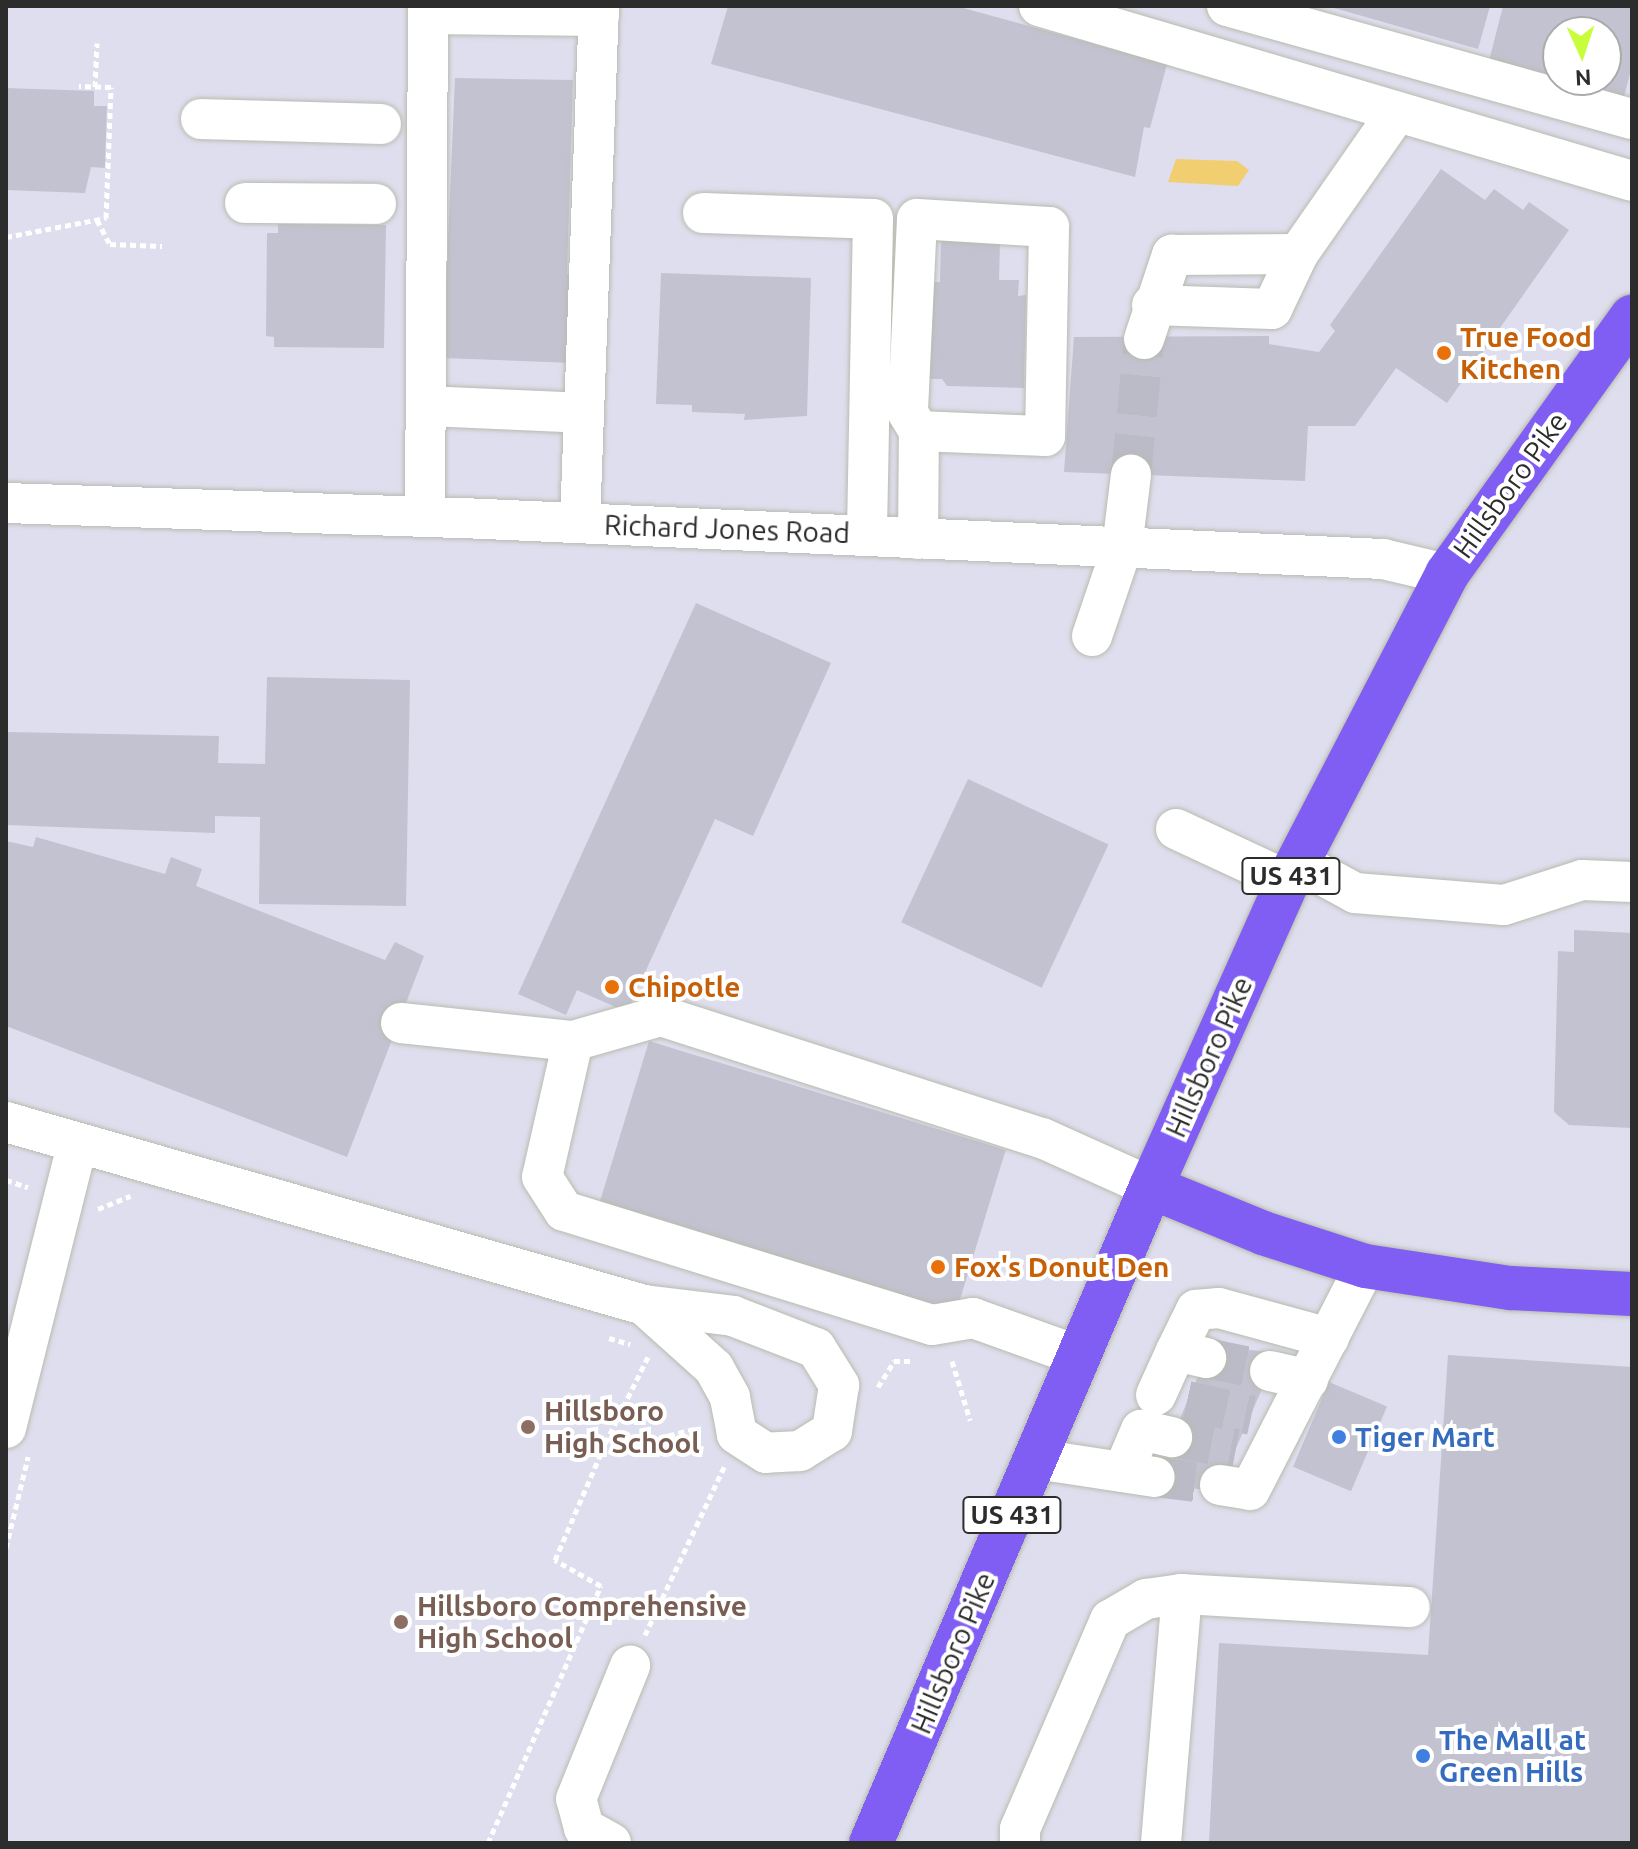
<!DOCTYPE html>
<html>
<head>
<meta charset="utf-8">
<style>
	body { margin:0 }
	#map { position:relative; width:1638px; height:1849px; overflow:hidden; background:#dfdeee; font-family:Ubuntu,sans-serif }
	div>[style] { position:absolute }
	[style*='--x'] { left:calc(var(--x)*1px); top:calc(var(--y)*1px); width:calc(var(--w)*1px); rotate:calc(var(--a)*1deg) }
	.water>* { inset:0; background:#f1ce70 }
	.building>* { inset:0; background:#c3c2d0; transform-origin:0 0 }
	.minor-tunnel>* { height:40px; margin-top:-20px; transform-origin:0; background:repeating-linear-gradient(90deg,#bbbac7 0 40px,transparent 0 60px) }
	.path>* { height:5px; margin-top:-2.5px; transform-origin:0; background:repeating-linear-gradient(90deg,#fff 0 6px,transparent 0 10px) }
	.roads { filter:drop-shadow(0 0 2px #b8bcae) drop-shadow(0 0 2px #b8bcae) }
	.minor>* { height:40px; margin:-20px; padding:0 20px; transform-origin:20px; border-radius:20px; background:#fff }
	.major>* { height:44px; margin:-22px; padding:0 22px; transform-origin:22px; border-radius:22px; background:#805ef3 }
	.dots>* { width:22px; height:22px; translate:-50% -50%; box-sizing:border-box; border:4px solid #fff; border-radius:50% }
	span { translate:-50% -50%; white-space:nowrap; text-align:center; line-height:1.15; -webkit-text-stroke:8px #fff; paint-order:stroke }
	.shield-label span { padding:2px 6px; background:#fff; border:2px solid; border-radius:6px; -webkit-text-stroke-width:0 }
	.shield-label { font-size:26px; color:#2c2c2c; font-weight:700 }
	.food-label { font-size:28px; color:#c56008; font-weight:700 }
	.left { translate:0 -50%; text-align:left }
	.street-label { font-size:28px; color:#2c2c2c }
	.education-label { font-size:28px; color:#785e54; font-weight:700 }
	.shop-label { font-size:28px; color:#366cbe; font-weight:700 }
	.frame { position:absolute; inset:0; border:8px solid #2c2c2c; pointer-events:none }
	.north { position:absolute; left:1542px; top:16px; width:80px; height:80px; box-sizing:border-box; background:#fff; border:2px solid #ababab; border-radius:50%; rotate:177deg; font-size:22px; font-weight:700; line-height:32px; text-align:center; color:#2c2c2c }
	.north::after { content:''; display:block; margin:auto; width:28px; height:36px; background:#c8fd3c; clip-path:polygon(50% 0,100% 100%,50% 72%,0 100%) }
</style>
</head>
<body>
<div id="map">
	<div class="water">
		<div style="clip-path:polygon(1176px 159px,1237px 161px,1249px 170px,1238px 186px,1168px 182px)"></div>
	</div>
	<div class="building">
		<div style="clip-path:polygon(728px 6px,956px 6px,1167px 64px,1150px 128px,1144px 127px,1135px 177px,711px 64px)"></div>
		<div style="clip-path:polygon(1327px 6px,1490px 6px,1478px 49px)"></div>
		<div style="clip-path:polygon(evenodd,1503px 6px,1632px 6px,1632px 66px,1621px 108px,1488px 65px,1503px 6px,1558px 32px,1606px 32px,1606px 80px,1558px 80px,1558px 32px)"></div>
		<div style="clip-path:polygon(455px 78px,573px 80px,567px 274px,575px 274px,574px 363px,443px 358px)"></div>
		<div style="clip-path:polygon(6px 88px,94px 91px,94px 106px,107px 106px,105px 168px,91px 167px,85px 193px,6px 190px)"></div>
		<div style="clip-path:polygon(1441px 169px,1485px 200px,1494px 189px,1523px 210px,1529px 202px,1569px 230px,1447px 403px,1396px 368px,1355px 426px,1308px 426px,1305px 481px,1064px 472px,1074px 337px,1269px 336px,1269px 344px,1319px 352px,1335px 331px,1330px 325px)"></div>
		<div style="clip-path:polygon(278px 224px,386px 225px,384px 348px,274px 347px,274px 337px,266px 336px,267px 233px,278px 233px)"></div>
		<div style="clip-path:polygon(941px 241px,1000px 242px,999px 280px,1019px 280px,1018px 296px,1026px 295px,1024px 388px,947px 386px,942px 379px,917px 379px,926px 282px,940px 282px)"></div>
		<div style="clip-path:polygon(661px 273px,811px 278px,807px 416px,744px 420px,745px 414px,692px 412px,692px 405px,656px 404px)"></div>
		<div style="clip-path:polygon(696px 603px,831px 663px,753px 836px,715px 819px,627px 1012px,577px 990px,566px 1015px,518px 994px)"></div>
		<div style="clip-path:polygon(267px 677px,410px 680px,406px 906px,259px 904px,260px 817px,215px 816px,215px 833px,6px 825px,6px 732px,219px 736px,218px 763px,265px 764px)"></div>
		<div style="left:968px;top:779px;width:155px;height:158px;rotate:25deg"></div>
		<div style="clip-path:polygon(36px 837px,165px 874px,171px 857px,202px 869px,196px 886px,385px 960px,395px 942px,424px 956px,347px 1157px,6px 1026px,6px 841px,33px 847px)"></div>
		<div style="clip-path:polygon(1574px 930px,1632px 933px,1632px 1128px,1569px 1125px,1554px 1112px,1558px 951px,1574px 952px)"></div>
		<div style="left:649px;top:1041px;width:373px;height:178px;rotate:17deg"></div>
		<div style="clip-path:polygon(1211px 1346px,1278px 1353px,1217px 1491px,1152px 1484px)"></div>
		<div style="clip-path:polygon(1448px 1355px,1632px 1367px,1632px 1843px,1209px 1843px,1219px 1643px,1428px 1655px)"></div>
		<div style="left:1329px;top:1382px;width:63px;height:92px;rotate:23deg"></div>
	</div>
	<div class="minor-tunnel">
		<div style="--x:1131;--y:475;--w:137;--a:-84.5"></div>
		<div style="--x:1206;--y:1358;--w:65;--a:11.5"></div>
		<div style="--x:1187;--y:1401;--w:66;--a:12.3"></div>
		<div style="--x:1172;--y:1437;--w:65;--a:10.6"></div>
		<div style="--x:1155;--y:1477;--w:65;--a:7"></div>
	</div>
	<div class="path">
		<div style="--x:95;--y:87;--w:44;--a:-87.4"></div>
		<div style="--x:97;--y:220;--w:27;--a:62"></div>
		<div style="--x:110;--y:244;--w:52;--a:2.2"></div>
		<div style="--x:6;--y:237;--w:102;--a:-10.8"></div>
		<div style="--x:106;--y:218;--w:131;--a:-87.8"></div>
		<div style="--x:111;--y:87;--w:32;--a:-178"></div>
		<div style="--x:6;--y:1180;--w:23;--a:18"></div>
		<div style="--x:98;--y:1209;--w:35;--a:-22"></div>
		<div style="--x:609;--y:1338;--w:22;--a:16"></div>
		<div style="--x:952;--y:1361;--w:62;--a:73"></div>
		<div style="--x:878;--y:1387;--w:31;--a:-58"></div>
		<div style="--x:894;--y:1361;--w:20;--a:0"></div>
		<div style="--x:601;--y:1452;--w:106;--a:-63.7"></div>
		<div style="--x:6;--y:1548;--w:94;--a:-76.4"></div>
		<div style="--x:645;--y:1635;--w:186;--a:-64.8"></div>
		<div style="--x:488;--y:1843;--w:281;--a:-66.3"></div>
		<div style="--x:601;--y:1586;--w:53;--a:-150.5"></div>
		<div style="--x:555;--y:1560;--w:116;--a:-66.7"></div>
		<div style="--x:601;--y:1453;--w:100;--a:-14.5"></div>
	</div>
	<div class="roads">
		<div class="minor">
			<div style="--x:1039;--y:6;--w:618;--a:16.44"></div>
			<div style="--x:1227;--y:6;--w:420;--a:15.6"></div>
			<div style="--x:428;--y:14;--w:171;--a:0.7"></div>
			<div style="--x:201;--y:119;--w:180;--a:1.6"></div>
			<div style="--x:245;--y:203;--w:131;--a:0.4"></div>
			<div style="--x:703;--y:213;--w:170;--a:2"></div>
			<div style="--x:873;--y:219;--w:316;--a:91.1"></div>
			<div style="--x:1152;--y:305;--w:120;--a:1.9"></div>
			<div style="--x:1272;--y:309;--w:61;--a:-64.7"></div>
			<div style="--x:1144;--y:339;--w:89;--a:-71.6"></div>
			<div style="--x:1172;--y:255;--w:126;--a:-0.5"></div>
			<div style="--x:1298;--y:254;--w:173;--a:-55.1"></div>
			<div style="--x:426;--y:406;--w:158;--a:2.5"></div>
			<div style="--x:6;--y:503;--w:479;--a:1.9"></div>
			<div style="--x:485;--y:519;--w:899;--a:2.55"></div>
			<div style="--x:1383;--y:559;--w:66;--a:13.2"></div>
			<div style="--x:425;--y:517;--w:511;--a:-89.66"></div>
			<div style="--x:580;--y:523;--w:517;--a:-87.9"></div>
			<div style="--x:918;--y:539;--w:108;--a:-89.5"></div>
			<div style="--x:919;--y:431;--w:126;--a:2.3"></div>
			<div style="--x:1045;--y:436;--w:209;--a:-88.9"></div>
			<div style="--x:1049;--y:227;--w:132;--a:-176.5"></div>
			<div style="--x:917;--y:219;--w:194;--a:92.7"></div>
			<div style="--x:908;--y:413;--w:21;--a:59"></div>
			<div style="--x:1092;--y:636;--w:93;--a:-71.2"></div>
			<div style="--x:1122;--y:548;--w:74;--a:-83"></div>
			<div style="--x:1176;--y:829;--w:123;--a:24.9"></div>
			<div style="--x:1298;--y:862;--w:65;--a:28.5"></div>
			<div style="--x:1355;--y:893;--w:149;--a:4.6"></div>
			<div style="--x:1504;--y:905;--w:82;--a:-17.8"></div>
			<div style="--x:1582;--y:880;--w:50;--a:2.3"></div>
			<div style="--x:401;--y:1023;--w:173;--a:6"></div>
			<div style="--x:573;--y:1041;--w:91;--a:-15.9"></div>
			<div style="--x:661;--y:1016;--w:400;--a:17.8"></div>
			<div style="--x:1042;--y:1138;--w:120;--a:24.2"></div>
			<div style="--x:573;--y:1041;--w:139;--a:102.8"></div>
			<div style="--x:542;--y:1177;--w:40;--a:57.1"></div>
			<div style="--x:564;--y:1211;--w:385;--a:17.2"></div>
			<div style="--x:932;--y:1325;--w:42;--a:-9.7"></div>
			<div style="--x:973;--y:1318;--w:113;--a:19.7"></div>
			<div style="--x:6;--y:1122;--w:664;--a:16"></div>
			<div style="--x:644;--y:1305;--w:90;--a:7"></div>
			<div style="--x:733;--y:1316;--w:89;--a:21.1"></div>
			<div style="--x:816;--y:1348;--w:44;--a:58.1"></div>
			<div style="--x:839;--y:1385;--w:47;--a:98.7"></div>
			<div style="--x:832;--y:1431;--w:38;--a:148"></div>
			<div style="--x:800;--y:1451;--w:34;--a:177"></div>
			<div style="--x:766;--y:1453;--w:35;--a:-147"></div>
			<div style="--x:737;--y:1434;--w:38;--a:-101"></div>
			<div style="--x:730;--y:1397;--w:33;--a:-119"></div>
			<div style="--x:714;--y:1368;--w:94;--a:-138"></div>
			<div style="--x:1176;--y:1351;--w:46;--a:-64"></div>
			<div style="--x:1196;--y:1310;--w:23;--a:-5"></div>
			<div style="--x:1219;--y:1308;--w:114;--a:15.3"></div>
			<div style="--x:1270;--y:1371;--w:39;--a:13"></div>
			<div style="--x:1156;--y:1395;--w:48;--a:-65.6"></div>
			<div style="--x:1176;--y:1351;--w:31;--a:13"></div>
			<div style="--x:6;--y:1428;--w:292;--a:-75.9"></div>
			<div style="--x:1036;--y:1459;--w:120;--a:8.6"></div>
			<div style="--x:1123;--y:1472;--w:46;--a:-66.8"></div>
			<div style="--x:1141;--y:1430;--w:32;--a:13"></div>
			<div style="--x:1220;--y:1485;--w:30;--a:9"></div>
			<div style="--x:1250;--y:1490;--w:252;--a:-62.8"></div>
			<div style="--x:611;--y:1843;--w:31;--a:-151"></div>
			<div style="--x:584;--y:1828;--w:30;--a:-105"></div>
			<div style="--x:576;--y:1799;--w:144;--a:-67.9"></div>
			<div style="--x:1020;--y:1843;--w:14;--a:-90"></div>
			<div style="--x:1020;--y:1829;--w:228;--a:-66.7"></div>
			<div style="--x:1110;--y:1620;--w:42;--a:-30.3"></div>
			<div style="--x:1146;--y:1599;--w:36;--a:-8"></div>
			<div style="--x:1161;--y:1843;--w:250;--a:-85.2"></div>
			<div style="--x:1182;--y:1594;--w:228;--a:3.3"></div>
		</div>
		<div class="major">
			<div style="--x:1151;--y:1187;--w:121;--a:22.3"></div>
			<div style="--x:1263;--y:1233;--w:107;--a:17.9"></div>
			<div style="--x:1365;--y:1266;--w:148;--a:8.6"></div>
			<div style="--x:1511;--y:1288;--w:121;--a:2.8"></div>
			<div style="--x:871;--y:1843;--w:713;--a:-66.89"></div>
			<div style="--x:1151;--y:1187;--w:335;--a:-65.9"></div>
			<div style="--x:1288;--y:881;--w:346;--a:-62.6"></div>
			<div style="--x:1447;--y:574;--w:317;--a:-54.3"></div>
		</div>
	</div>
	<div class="dots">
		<div style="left:1444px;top:353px;background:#e8710a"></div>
		<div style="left:612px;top:987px;background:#e8710a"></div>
		<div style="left:938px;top:1267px;background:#e8710a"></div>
		<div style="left:528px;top:1427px;background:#8d6e63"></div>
		<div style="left:1339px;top:1437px;background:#3f7fe0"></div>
		<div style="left:401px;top:1622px;background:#8d6e63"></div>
		<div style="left:1423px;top:1756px;background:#3f7fe0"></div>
	</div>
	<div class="shield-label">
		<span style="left:1291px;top:876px">US 431</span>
		<span style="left:1012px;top:1515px">US 431</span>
	</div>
	<div class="food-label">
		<span class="left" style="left:1460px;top:353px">True Food<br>Kitchen</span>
		<span class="left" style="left:628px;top:987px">Chipotle</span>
		<span class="left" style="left:954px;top:1267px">Fox's Donut Den</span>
	</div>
	<div class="street-label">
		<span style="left:1510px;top:485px;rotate:-54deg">Hillsboro Pike</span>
		<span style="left:727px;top:529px;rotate:2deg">Richard Jones Road</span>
		<span style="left:1209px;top:1057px;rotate:-66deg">Hillsboro Pike</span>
		<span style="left:953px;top:1653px;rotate:-67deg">Hillsboro Pike</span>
	</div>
	<div class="education-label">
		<span class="left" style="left:544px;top:1427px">Hillsboro<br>High School</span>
		<span class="left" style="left:417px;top:1622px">Hillsboro Comprehensive<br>High School</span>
	</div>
	<div class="shop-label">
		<span class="left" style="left:1355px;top:1437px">Tiger Mart</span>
		<span class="left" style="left:1439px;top:1756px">The Mall at<br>Green Hills</span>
	</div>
	<div class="frame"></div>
	<div class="north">N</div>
</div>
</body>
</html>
